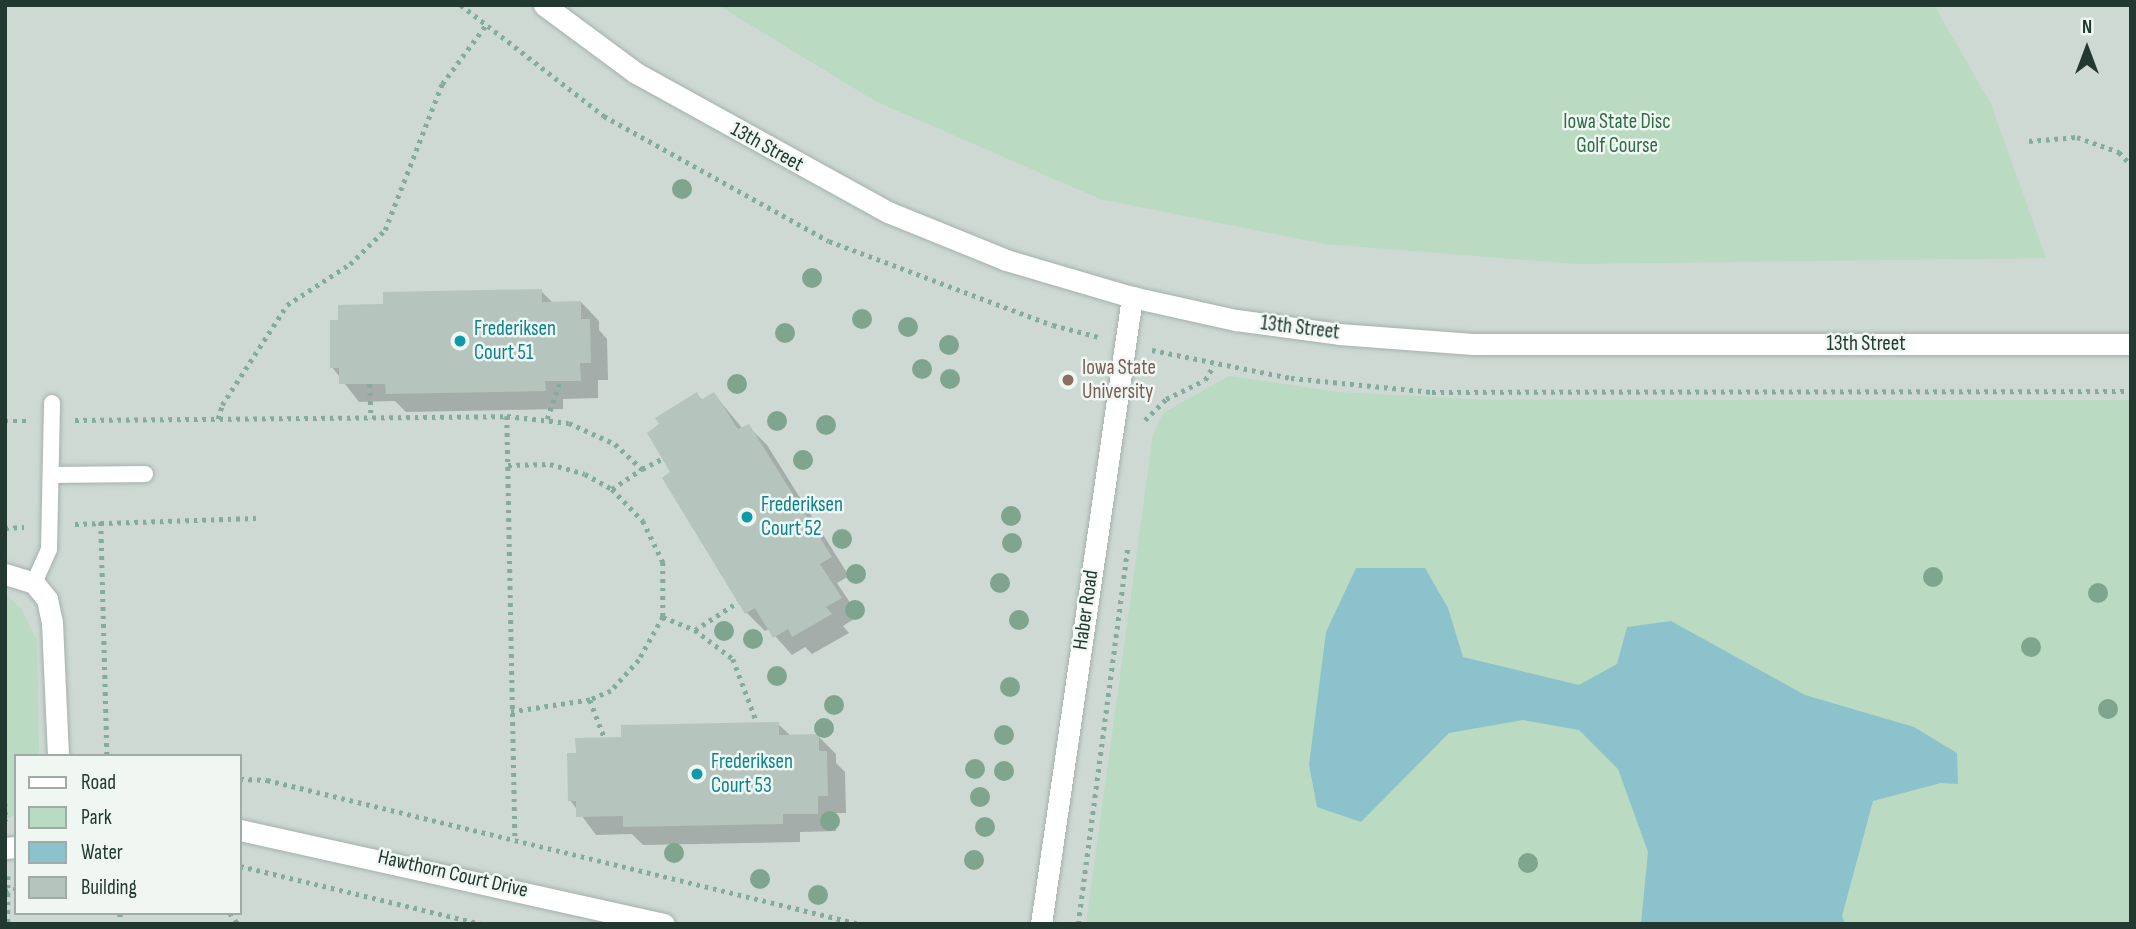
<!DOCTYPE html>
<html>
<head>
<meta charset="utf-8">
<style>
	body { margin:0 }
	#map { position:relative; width:2136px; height:929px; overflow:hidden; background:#e0eae5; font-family:"Sofia Sans Condensed",sans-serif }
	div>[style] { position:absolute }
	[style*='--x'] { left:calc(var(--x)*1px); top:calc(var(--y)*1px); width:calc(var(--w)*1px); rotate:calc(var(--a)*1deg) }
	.built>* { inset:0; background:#ced9d4 }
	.green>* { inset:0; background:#badac2 }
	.water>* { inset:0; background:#8bc2cb }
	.shadow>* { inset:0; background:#0003 }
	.building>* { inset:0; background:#b6c4be }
	.path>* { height:4.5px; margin-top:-2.25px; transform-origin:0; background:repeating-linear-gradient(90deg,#83ab9e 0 3.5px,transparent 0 8.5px) }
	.roads { filter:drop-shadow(0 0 2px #a3b1ac) drop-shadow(0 0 2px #a3b1ac) }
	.lane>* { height:16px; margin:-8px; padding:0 8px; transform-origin:8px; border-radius:8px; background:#fff }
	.street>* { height:21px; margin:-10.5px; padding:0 10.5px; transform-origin:10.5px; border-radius:10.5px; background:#fff }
	.secondary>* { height:21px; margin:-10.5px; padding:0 10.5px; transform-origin:10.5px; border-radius:10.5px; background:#fff }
	.trees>* { width:20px; height:20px; margin:-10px; border-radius:50%; background:#7fa58e }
	.dots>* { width:19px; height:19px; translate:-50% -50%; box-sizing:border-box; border:4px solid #f0f7f3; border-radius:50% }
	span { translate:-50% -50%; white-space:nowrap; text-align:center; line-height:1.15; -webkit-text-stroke:5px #f0f7f3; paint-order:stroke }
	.park-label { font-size:21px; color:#2f6c46 }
	.street-label { font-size:21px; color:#223932 }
	.culture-label { font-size:21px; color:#0d838f }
	.left { translate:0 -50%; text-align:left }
	.education-label { font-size:21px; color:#785e54 }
	.frame { position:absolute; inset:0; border:7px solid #223932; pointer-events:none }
	.legend { position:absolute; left:14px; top:754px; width:228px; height:161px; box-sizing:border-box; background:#f0f7f3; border:2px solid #9eaba6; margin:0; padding:9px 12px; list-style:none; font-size:21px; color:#223932 }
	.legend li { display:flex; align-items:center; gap:14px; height:35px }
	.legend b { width:35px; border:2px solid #9eaba6 }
	.north { position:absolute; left:2052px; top:14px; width:70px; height:70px; -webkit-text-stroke:5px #f0f7f3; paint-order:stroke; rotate:0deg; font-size:19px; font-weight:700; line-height:28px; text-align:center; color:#223932 }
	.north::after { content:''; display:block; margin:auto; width:24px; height:32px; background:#223932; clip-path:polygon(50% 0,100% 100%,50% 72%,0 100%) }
</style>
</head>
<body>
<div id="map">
	<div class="built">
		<div style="clip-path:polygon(evenodd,5px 5px,2131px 5px,2131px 924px,5px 924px,5px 5px,16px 756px,240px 756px,240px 913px,16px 913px,16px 756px)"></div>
	</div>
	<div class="green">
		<div style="clip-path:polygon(718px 5px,1934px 5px,1991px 104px,2046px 258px,1576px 264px,1325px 244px,1100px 199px,875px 101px)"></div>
		<div style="clip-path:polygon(1229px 376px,1338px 392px,1490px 400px,2131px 400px,2131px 924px,1086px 924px,1153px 434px,1163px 413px)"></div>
		<div style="clip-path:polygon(5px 594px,21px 608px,37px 642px,39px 756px,16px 756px,16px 813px,5px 821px)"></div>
	</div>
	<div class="water">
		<div style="clip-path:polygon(1356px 568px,1425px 568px,1448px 608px,1463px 657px,1579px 685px,1617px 664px,1627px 627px,1671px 621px,1805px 695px,1914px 727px,1957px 753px,1958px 784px,1941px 783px,1873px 801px,1842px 916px,1845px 924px,1641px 924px,1648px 852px,1618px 769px,1579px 730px,1523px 720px,1449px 733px,1361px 822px,1317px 807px,1309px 765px,1326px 632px)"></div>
	</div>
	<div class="shadow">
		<div style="clip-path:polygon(541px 291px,553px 303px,581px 302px,599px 321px,599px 330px,607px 339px,608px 380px,598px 380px,598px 398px,563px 399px,563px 409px,406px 412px,395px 401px,359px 402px,332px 367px,340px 321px,385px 306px)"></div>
		<div style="clip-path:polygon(697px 394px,703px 401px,714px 394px,743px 429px,748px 426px,767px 445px,849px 576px,837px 583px,859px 616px,843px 626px,849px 633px,812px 654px,805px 647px,792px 655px,769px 629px,765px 631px,747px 613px,672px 473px)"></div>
		<div style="clip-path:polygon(778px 724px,791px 736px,818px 736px,836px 754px,836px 763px,845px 772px,846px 813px,835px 813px,836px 831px,800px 832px,800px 842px,643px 845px,632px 834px,596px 835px,570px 800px,578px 754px,623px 739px)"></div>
	</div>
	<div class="building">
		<div style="clip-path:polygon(542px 289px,542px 302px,581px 301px,581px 319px,590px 319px,591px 363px,580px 363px,581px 381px,545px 381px,546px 391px,386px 394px,385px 384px,339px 384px,339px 368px,330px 368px,330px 320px,338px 320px,338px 305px,383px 304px,383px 292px)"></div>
		<div style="clip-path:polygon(697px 392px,701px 400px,714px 392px,738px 429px,749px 424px,832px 557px,820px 564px,842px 598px,826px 607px,832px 614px,792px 637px,788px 629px,773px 638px,755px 608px,745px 614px,662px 478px,670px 472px,647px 433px,659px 424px,655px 418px)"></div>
		<div style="clip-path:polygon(779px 722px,779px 735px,819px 734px,819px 751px,827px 751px,828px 796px,818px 796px,818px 814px,783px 814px,783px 824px,623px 827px,623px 816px,576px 817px,576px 801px,568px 801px,567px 753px,576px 753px,575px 738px,621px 737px,621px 725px)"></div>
	</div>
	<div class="path">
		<div style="--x:461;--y:5;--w:181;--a:37.8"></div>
		<div style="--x:604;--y:116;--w:257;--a:29.1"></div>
		<div style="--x:829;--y:241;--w:239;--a:20.6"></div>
		<div style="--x:1053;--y:325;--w:48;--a:14.6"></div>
		<div style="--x:2029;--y:141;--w:48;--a:-4.8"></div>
		<div style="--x:2077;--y:137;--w:45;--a:19.7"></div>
		<div style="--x:2119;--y:152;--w:18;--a:47"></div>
		<div style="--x:1152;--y:350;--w:142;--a:11.4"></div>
		<div style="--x:1291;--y:378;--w:142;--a:5.7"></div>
		<div style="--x:1432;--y:392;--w:699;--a:-0.08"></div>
		<div style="--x:370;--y:384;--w:34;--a:88"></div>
		<div style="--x:507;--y:416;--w:62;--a:6.4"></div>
		<div style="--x:569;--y:423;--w:51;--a:24.5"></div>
		<div style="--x:615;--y:444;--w:37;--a:43"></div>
		<div style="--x:642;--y:469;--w:22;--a:-27"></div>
		<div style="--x:218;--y:419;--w:15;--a:-74"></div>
		<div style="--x:222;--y:405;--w:119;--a:-57"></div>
		<div style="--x:287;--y:305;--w:75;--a:-33.1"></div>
		<div style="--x:350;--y:264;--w:49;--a:-44.2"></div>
		<div style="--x:385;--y:230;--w:157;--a:-68.7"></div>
		<div style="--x:442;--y:84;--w:74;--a:-53.3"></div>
		<div style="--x:547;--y:419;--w:40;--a:-71.1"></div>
		<div style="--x:75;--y:420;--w:432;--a:-0.5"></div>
		<div style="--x:507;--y:416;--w:421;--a:88.9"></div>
		<div style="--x:1145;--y:420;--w:30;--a:-45"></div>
		<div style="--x:1166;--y:399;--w:43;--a:-26"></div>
		<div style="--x:1205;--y:380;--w:17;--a:-59"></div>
		<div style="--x:5;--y:421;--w:23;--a:0"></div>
		<div style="--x:508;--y:465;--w:42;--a:-1.4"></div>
		<div style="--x:550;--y:464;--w:36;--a:16"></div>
		<div style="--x:585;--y:474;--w:31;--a:29"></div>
		<div style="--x:612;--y:489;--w:45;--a:45.9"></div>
		<div style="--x:643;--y:521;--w:46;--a:64"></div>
		<div style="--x:663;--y:562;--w:55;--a:90"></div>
		<div style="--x:663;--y:617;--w:49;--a:119.2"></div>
		<div style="--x:639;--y:660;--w:42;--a:132.1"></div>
		<div style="--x:611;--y:691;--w:23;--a:157"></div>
		<div style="--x:590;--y:700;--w:80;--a:171.4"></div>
		<div style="--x:612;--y:489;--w:36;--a:-34"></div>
		<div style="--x:101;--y:522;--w:234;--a:88.5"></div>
		<div style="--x:75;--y:524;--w:181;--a:-1.9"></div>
		<div style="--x:5;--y:528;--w:19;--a:-3"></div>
		<div style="--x:663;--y:617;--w:35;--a:22"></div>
		<div style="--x:695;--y:630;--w:48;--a:37.3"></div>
		<div style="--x:733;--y:659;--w:68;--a:69.4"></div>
		<div style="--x:695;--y:630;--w:51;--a:-33.1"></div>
		<div style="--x:590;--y:700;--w:40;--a:69"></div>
		<div style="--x:240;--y:779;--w:27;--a:2"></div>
		<div style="--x:267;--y:780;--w:610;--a:13.65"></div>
		<div style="--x:5;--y:803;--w:18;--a:87"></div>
		<div style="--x:240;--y:866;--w:248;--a:13.5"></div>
		<div style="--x:8;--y:876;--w:48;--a:90"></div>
		<div style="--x:5;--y:891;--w:11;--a:-10"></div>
		<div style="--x:120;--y:913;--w:11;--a:85"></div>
		<div style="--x:230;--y:913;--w:14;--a:54"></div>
		<div style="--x:1078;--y:924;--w:381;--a:-82.5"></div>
	</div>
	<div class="roads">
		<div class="lane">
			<div style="--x:53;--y:475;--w:92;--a:-0.6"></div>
			<div style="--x:34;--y:583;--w:37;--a:-66"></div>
			<div style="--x:49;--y:549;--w:146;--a:-88.8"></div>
		</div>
		<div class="street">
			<div style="--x:5;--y:574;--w:30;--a:17"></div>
			<div style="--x:34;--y:583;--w:21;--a:51"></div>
			<div style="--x:47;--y:599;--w:25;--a:78"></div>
			<div style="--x:52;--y:623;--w:133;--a:87.4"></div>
			<div style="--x:240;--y:830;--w:434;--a:12.5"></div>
			<div style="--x:5;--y:848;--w:11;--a:-5"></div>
			<div style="--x:1041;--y:924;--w:634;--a:-81.74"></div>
		</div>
		<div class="secondary">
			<div style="--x:544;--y:5;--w:114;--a:36.5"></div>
			<div style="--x:636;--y:73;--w:288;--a:28.9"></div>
			<div style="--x:888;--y:212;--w:127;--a:22.1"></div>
			<div style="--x:1006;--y:260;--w:131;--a:16.4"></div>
			<div style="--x:1132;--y:297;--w:107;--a:12.5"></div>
			<div style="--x:1236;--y:320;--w:104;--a:7.7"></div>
			<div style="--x:1339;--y:334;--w:134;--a:4.3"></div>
			<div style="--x:1473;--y:344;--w:658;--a:0"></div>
		</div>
	</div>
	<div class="trees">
		<div style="left:682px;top:189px"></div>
		<div style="left:812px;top:278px"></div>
		<div style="left:862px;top:319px"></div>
		<div style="left:908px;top:327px"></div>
		<div style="left:785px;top:333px"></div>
		<div style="left:949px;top:345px"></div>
		<div style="left:922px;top:369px"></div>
		<div style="left:950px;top:379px"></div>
		<div style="left:737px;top:384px"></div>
		<div style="left:777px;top:421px"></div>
		<div style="left:826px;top:425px"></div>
		<div style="left:803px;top:460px"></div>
		<div style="left:1011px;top:516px"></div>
		<div style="left:842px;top:539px"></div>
		<div style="left:1012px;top:543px"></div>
		<div style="left:856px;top:574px"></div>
		<div style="left:1933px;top:577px"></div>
		<div style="left:1000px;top:583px"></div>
		<div style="left:2098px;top:593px"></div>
		<div style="left:855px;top:610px"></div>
		<div style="left:1019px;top:620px"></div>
		<div style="left:724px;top:631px"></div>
		<div style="left:753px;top:639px"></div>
		<div style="left:2031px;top:647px"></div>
		<div style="left:777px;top:676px"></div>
		<div style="left:1010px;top:687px"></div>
		<div style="left:834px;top:705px"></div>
		<div style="left:2108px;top:709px"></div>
		<div style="left:824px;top:728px"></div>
		<div style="left:1004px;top:735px"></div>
		<div style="left:975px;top:769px"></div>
		<div style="left:1004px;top:771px"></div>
		<div style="left:980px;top:797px"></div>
		<div style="left:830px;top:821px"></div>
		<div style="left:985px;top:827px"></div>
		<div style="left:674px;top:853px"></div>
		<div style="left:974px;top:860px"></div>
		<div style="left:1528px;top:863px"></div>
		<div style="left:760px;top:879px"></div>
		<div style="left:818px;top:895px"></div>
	</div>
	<div class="dots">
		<div style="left:460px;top:341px;background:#0f9aa8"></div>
		<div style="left:1068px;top:380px;background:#8d6e63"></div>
		<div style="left:747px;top:517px;background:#0f9aa8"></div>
		<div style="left:697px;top:774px;background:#0f9aa8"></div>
	</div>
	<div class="park-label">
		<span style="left:1617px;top:134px">Iowa State Disc<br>Golf Course</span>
	</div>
	<div class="street-label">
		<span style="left:767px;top:147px;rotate:29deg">13th Street</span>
		<span style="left:1300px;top:328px;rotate:7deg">13th Street</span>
		<span style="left:1866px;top:344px">13th Street</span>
		<span style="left:1086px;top:610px;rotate:-82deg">Haber Road</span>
		<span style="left:453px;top:874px;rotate:13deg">Hawthorn Court Drive</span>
	</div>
	<div class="culture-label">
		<span class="left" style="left:474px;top:341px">Frederiksen<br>Court 51</span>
		<span class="left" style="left:761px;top:517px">Frederiksen<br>Court 52</span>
		<span class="left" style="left:711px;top:774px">Frederiksen<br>Court 53</span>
	</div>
	<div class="education-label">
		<span class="left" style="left:1082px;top:380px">Iowa State<br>University</span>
	</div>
	<div class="frame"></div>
	<ul class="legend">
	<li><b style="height:9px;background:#fff"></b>Road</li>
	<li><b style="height:19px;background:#badac2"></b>Park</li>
	<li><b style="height:19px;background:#8bc2cb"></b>Water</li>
	<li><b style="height:19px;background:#b6c4be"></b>Building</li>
	</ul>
	<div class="north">N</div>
</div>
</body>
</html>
